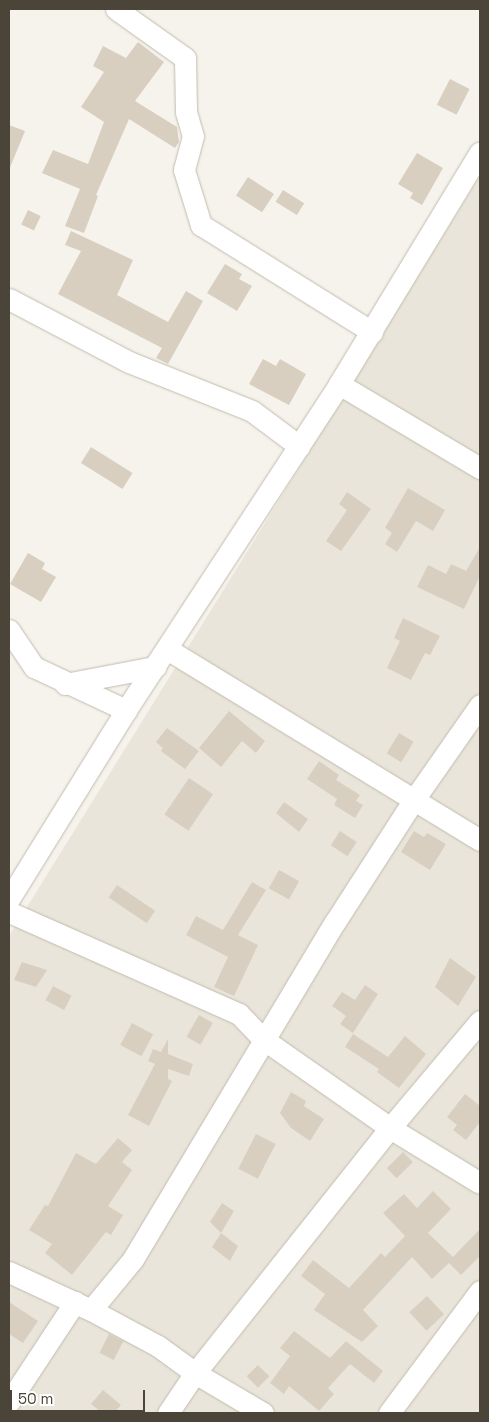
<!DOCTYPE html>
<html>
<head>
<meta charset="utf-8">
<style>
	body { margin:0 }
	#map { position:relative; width:489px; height:1422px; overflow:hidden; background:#f6f3ec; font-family:"Space Grotesk",sans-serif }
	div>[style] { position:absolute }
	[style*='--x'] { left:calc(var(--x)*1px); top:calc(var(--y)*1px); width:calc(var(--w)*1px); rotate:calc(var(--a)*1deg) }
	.residential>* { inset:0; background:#eae5da }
	.building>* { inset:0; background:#d8cfc1; transform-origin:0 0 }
	.roads { filter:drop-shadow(0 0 1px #c2bbae) drop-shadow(0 0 1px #c2bbae) }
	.minor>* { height:21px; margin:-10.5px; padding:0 10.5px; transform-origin:10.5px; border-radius:10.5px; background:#fff }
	span { translate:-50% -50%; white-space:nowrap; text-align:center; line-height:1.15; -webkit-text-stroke:4px #fff; paint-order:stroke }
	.frame { position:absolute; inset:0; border:10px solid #4b4439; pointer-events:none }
	.scale { position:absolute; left:10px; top:1390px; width:135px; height:22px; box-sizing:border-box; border:2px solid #4b4439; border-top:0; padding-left:6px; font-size:15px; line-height:18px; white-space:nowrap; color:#4b4439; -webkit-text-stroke:4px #fff; paint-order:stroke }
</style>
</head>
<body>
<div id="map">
	<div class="residential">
		<div style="clip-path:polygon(480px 176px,480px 1413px,9px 1413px,9px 936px)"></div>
	</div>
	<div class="building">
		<div style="clip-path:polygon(138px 42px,164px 62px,135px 101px,177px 127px,179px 142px,175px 148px,129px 119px,96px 195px,98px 196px,84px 233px,65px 226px,80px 189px,42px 173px,53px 150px,88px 164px,104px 122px,81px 107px,104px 72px,93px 66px,103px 46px,126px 58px)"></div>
		<div style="left:450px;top:79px;width:22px;height:29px;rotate:27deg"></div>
		<div style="clip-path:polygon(9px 125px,25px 131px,9px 170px)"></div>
		<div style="clip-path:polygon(417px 153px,443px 168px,422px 205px,410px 198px,413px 193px,398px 184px)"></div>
		<div style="left:248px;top:177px;width:31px;height:22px;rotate:33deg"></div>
		<div style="left:283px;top:190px;width:25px;height:14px;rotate:32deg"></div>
		<div style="left:28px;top:210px;width:14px;height:16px;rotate:25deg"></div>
		<div style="clip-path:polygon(71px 231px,133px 260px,117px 295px,168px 322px,186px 291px,203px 301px,168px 364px,156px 358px,162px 348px,58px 294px,81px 251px,65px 245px)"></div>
		<div style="clip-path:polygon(225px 264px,242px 274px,239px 279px,252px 286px,237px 311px,207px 293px)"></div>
		<div style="clip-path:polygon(263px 359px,276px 366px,280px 359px,306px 374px,289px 405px,249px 384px)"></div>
		<div style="left:91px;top:447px;width:49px;height:19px;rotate:32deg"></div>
		<div style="clip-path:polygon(408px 488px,445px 510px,433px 531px,416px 521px,397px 552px,385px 544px,392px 533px,385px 528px)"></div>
		<div style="clip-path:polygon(347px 492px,371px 509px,341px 551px,326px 541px,347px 510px,339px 504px)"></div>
		<div style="clip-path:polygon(480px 547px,480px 576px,464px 609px,417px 587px,428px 565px,446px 574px,451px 564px,466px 571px)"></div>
		<div style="clip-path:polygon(28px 553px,45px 563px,42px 569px,56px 577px,41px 602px,10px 584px)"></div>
		<div style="clip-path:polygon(403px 618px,440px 636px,430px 655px,425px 653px,411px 680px,387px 668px,400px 641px,394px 638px)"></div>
		<div style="clip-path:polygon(229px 711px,265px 741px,256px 753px,242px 741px,221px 767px,199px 748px)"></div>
		<div style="clip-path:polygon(167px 728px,199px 751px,185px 769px,161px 751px,163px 748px,156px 742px)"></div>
		<div style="left:399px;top:733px;width:17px;height:24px;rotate:31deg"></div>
		<div style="clip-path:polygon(319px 761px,339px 775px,336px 780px,360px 795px,356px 801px,363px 805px,355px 818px,334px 805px,337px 799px,307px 779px)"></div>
		<div style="left:189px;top:778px;width:29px;height:44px;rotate:34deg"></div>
		<div style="clip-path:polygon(284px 802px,308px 819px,299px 832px,276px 813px)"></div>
		<div style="left:340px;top:831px;width:20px;height:17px;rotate:33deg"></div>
		<div style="clip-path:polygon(414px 831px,424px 837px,427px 833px,446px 844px,430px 870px,401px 852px)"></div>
		<div style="left:279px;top:870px;width:23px;height:21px;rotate:29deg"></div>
		<div style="clip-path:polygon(252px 882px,266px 890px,238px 935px,258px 945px,234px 996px,214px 987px,228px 957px,186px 935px,196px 916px,223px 930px)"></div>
		<div style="left:117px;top:885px;width:46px;height:15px;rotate:34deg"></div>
		<div style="clip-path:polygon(450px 958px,476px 977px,458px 1006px,435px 987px)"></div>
		<div style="clip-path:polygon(22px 962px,47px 970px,36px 987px,14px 980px)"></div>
		<div style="clip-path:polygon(365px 985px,378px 994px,353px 1033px,340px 1024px,346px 1016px,332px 1006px,342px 992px,355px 1000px)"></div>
		<div style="left:53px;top:986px;width:21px;height:16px;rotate:28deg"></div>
		<div style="left:199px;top:1015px;width:16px;height:25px;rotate:30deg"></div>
		<div style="left:132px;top:1023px;width:24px;height:25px;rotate:28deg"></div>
		<div style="clip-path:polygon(353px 1034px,388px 1057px,405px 1036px,426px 1054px,399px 1088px,377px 1072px,379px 1069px,345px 1047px)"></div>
		<div style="clip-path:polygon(168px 1039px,168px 1054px,193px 1064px,189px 1076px,168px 1069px,168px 1079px,172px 1081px,149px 1126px,128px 1115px,155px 1064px,148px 1061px,153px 1049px,161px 1052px)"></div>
		<div style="clip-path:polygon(291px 1092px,306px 1101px,304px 1106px,324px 1119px,310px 1141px,291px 1128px,280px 1113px)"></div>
		<div style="clip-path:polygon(465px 1094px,480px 1106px,480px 1122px,466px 1140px,453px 1130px,457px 1125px,447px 1117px)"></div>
		<div style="left:256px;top:1134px;width:22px;height:39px;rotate:27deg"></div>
		<div style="clip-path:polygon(118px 1138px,132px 1150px,122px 1162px,132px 1170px,108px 1206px,123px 1215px,111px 1235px,106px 1232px,72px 1275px,45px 1253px,52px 1244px,29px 1230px,45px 1205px,48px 1206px,76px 1153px,96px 1164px)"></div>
		<div style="left:403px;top:1152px;width:14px;height:23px;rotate:45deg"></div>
		<div style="clip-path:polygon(433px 1191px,451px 1209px,428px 1233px,453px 1257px,480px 1229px,480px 1256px,461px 1275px,449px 1263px,432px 1279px,412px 1257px,363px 1310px,378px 1326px,362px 1342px,314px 1310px,325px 1294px,301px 1276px,313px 1260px,349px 1288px,381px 1253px,385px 1257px,405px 1236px,383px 1213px,404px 1194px,417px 1208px)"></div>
		<div style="clip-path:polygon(222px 1203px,234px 1211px,221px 1233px,210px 1222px)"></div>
		<div style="clip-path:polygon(221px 1233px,238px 1246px,230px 1261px,212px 1247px)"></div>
		<div style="left:427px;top:1296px;width:25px;height:24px;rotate:47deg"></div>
		<div style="clip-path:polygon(9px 1302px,38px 1321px,23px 1343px,9px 1334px)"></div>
		<div style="clip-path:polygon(294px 1331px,330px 1358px,346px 1341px,383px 1371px,374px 1383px,350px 1364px,328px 1388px,334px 1394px,319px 1411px,289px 1386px,284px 1394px,270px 1383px,290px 1356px,280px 1348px)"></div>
		<div style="left:109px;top:1334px;width:16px;height:21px;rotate:27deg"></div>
		<div style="left:258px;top:1365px;width:16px;height:16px;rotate:45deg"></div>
		<div style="clip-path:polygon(103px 1390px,121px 1405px,114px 1413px,102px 1413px,91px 1404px)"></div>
	</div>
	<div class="roads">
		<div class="minor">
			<div style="--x:116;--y:9;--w:85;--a:35.4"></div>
			<div style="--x:185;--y:58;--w:54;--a:88.9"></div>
			<div style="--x:186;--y:112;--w:25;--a:74"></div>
			<div style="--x:193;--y:136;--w:35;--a:105"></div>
			<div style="--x:184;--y:170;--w:58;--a:72.8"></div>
			<div style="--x:201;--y:225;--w:202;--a:32"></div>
			<div style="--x:9;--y:299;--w:136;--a:27.7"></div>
			<div style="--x:129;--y:362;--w:132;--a:21.7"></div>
			<div style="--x:252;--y:411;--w:59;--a:36.7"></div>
			<div style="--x:339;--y:384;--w:164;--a:30.8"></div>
			<div style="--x:9;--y:630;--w:45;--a:56"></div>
			<div style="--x:34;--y:667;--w:102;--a:25.1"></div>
			<div style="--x:167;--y:649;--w:367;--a:31.4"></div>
			<div style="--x:65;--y:684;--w:92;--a:-10.7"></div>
			<div style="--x:9;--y:899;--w:222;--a:-58.2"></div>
			<div style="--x:126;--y:710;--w:389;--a:-56.8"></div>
			<div style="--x:339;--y:384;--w:271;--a:-58.7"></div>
			<div style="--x:9;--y:912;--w:252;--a:23.9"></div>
			<div style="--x:239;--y:1014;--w:35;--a:46"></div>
			<div style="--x:263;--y:1039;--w:155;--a:35"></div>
			<div style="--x:390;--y:1128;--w:105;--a:31.4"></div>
			<div style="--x:9;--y:1272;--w:90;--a:24.9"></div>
			<div style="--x:91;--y:1310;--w:76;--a:28.2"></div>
			<div style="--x:158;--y:1346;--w:46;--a:36.1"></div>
			<div style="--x:195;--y:1373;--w:79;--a:30.5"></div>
			<div style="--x:91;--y:1310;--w:66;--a:-50.5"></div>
			<div style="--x:133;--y:1259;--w:393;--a:-59.1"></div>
			<div style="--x:335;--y:922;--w:144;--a:-57.2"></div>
			<div style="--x:413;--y:801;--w:117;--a:-55.1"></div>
			<div style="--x:9;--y:1402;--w:120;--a:-56.6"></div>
			<div style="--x:168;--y:1413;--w:48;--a:-56"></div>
			<div style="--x:195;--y:1373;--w:313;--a:-51.5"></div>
			<div style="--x:390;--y:1128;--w:140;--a:-49.9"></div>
			<div style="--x:389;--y:1413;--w:152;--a:-53.3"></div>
		</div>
	</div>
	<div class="frame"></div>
	<div class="scale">50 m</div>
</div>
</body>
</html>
